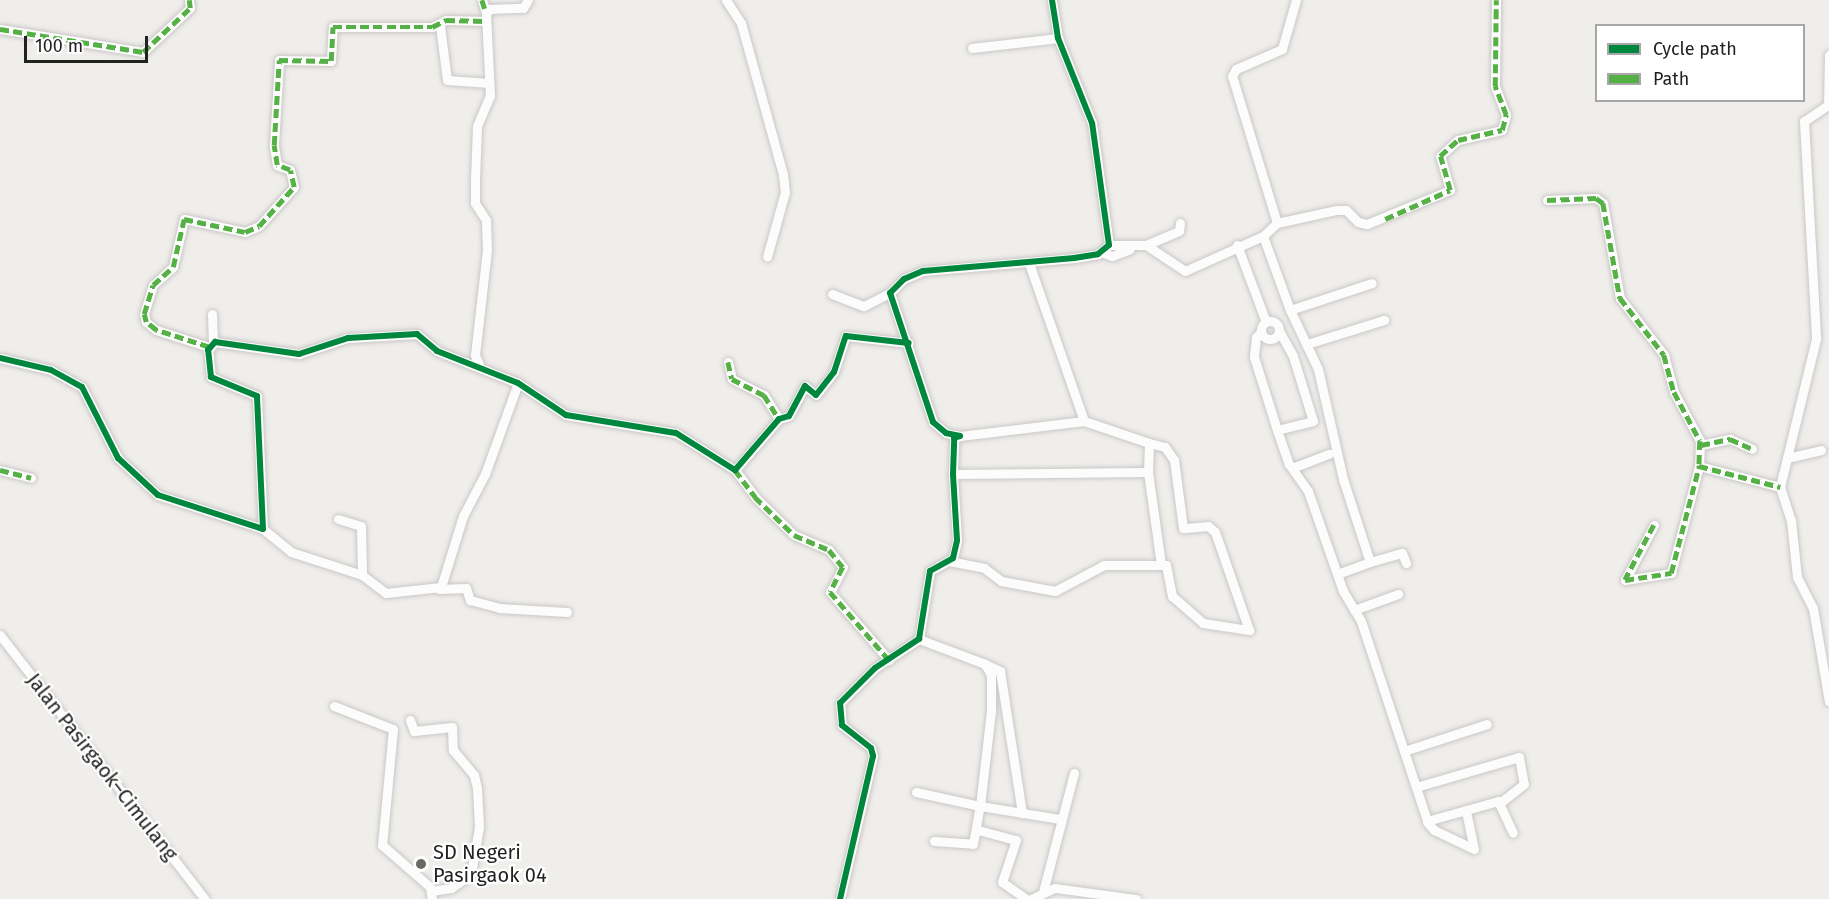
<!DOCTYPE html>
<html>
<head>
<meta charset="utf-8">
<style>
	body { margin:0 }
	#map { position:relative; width:1829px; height:899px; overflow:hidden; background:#f0eeeb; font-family:"Fira Sans",sans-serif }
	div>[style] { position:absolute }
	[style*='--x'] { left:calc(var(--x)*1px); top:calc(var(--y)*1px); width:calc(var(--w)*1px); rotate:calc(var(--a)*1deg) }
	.roads { filter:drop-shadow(0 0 2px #c9c8c7) drop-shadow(0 0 2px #c9c8c7) }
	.minor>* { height:9px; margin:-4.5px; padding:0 4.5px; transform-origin:4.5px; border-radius:4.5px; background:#fdfcfc }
	.minor>.ring { margin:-4.5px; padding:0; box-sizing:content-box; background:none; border:9px solid #fdfcfc; border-radius:50% }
	.quiet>* { height:4.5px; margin-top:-2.25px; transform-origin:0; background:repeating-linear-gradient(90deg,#55b145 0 9px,transparent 0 13.5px) }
	.cycleway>* { height:6px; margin:-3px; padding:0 3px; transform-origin:3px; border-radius:3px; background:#00873e }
	.dots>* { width:16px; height:16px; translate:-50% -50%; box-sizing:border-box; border:3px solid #fff; border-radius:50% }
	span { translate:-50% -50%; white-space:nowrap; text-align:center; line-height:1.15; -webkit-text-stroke:4.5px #fff; paint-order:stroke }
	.street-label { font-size:20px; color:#222 }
	.poi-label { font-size:20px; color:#222 }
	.left { translate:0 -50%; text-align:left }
	.legend { position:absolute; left:1595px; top:24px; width:210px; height:78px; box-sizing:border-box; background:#fff; border:2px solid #a7a7a7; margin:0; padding:8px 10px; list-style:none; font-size:18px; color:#222 }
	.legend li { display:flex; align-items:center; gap:12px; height:30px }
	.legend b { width:30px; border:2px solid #a7a7a7 }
	.scale { position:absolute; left:24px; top:36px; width:124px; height:27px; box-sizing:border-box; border:3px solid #222; border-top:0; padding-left:8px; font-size:18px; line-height:21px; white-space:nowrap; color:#222; -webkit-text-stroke:4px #fff; paint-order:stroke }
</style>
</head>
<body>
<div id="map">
	<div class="roads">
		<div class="minor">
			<div style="--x:482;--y:0;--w:13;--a:72"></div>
			<div style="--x:726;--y:0;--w:27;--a:57"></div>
			<div style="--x:741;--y:23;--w:157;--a:74.5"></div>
			<div style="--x:783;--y:174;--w:18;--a:84"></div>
			<div style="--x:785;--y:192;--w:67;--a:105.5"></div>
			<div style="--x:440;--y:26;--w:54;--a:82.6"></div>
			<div style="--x:447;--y:80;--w:42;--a:4.1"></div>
			<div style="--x:0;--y:29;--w:145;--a:9.1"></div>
			<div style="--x:143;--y:52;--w:64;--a:-43.1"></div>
			<div style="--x:190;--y:8;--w:8;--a:-97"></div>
			<div style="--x:972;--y:48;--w:87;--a:-6.6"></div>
			<div style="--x:1829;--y:55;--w:50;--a:91.1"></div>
			<div style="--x:1828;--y:105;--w:29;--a:146"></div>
			<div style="--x:1804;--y:121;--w:218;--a:86.8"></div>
			<div style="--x:1816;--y:339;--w:152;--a:103.7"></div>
			<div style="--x:1780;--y:487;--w:35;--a:72"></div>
			<div style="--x:1791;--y:520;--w:57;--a:84"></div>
			<div style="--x:1797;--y:577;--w:35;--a:63"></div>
			<div style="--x:1813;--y:608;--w:95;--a:80.3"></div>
			<div style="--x:1547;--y:200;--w:49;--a:-2.3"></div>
			<div style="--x:1596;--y:198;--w:9;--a:36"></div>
			<div style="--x:1603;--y:203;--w:97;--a:79.9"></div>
			<div style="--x:1620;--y:298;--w:72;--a:52.3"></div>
			<div style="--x:1664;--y:355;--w:38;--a:75"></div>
			<div style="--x:1674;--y:392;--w:55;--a:62"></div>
			<div style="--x:1700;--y:441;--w:25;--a:92"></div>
			<div style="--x:1699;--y:466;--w:84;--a:14.5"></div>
			<div style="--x:1277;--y:223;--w:60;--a:-12.4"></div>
			<div style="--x:1336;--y:210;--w:10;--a:0"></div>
			<div style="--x:1346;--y:210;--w:17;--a:45"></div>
			<div style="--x:1358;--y:222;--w:9;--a:13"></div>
			<div style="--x:1367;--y:224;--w:90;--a:-22.3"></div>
			<div style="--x:1450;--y:190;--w:35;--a:-106"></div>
			<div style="--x:1440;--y:156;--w:24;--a:-42"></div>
			<div style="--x:1458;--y:140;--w:45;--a:-12.8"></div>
			<div style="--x:1502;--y:130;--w:16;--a:-75"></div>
			<div style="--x:1506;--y:115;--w:31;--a:-111"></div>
			<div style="--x:1495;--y:86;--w:86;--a:-89.3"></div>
			<div style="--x:1263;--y:236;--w:19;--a:-43"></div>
			<div style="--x:1277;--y:223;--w:154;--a:-107"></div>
			<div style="--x:1232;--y:76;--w:8;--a:-60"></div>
			<div style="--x:1236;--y:69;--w:50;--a:-23.5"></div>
			<div style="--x:1282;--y:49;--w:51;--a:-74.1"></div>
			<div style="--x:1109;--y:245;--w:37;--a:0"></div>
			<div style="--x:1146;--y:245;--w:47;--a:33.7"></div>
			<div style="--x:1185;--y:271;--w:85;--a:-24.2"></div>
			<div style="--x:1263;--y:236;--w:79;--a:70"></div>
			<div style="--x:1290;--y:310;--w:65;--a:64.6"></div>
			<div style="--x:1318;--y:369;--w:113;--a:77.2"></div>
			<div style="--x:1343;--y:479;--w:87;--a:72"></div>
			<div style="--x:1370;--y:562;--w:35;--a:160"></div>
			<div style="--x:1146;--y:245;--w:36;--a:-23"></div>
			<div style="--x:1179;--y:231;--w:8;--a:-83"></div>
			<div style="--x:1237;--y:245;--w:82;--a:69.4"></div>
			<div style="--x:1101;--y:252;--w:12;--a:20"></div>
			<div style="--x:1112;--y:256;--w:19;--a:-21"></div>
			<div style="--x:1029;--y:263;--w:167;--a:70.8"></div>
			<div style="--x:832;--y:294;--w:34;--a:21"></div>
			<div style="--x:864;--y:306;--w:29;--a:-27"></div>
			<div style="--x:1290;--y:310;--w:86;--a:-18.2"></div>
			<div style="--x:212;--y:314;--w:28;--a:88"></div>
			<div class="ring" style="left:1261px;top:321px;width:9px;height:9px"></div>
			<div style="--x:1261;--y:332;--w:7;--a:135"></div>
			<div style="--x:1256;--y:337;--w:20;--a:96"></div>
			<div style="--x:1254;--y:357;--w:77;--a:72.5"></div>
			<div style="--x:1277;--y:430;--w:36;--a:71"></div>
			<div style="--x:1289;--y:464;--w:33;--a:55"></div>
			<div style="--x:1308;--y:491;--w:106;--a:70.7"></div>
			<div style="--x:1343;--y:591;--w:35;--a:59"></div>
			<div style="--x:1361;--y:621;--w:211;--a:71.7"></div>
			<div style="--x:1427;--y:821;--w:74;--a:-15.7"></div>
			<div style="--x:1498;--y:801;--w:35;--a:65"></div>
			<div style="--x:1307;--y:344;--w:81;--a:-17.3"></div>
			<div style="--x:209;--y:347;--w:56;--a:-162.2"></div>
			<div style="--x:156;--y:330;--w:13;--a:-141"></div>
			<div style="--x:146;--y:322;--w:8;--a:-104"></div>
			<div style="--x:144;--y:314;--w:30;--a:-73"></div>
			<div style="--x:153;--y:285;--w:27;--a:-42"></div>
			<div style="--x:173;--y:267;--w:49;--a:-77.1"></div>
			<div style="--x:184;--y:219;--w:62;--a:12"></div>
			<div style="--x:245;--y:232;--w:15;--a:-23"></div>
			<div style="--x:259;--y:226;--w:52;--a:-48.1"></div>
			<div style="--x:294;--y:187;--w:17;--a:-103"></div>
			<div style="--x:290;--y:170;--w:14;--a:-159"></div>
			<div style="--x:277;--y:165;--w:20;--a:-99"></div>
			<div style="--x:274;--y:145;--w:85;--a:-86.6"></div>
			<div style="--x:279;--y:60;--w:52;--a:1.1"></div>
			<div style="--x:331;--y:61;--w:34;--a:-87"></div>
			<div style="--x:333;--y:27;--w:99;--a:0"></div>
			<div style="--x:432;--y:27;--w:16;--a:-27"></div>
			<div style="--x:446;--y:20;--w:40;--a:1.4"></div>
			<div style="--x:0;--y:358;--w:52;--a:13.2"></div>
			<div style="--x:51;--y:370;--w:35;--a:29"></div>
			<div style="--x:82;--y:387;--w:80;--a:63.1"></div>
			<div style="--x:118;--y:458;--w:54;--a:42.8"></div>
			<div style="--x:158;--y:495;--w:110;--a:17.9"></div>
			<div style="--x:263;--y:529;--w:133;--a:-92.6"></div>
			<div style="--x:257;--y:396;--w:50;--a:-157.6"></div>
			<div style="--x:211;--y:377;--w:27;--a:-96"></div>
			<div style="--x:208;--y:350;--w:11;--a:-49"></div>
			<div style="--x:215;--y:342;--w:85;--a:8.1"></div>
			<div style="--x:299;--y:354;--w:52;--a:-18.1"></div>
			<div style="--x:348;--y:338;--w:69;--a:-3.3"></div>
			<div style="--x:417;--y:334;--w:26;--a:40"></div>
			<div style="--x:437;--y:351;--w:87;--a:21.6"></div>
			<div style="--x:518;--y:383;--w:58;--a:33.7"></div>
			<div style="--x:566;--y:415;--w:111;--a:9.3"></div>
			<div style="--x:676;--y:433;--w:70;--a:32.1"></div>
			<div style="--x:735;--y:470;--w:67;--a:-49.2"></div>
			<div style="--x:779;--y:419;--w:10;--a:-17"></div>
			<div style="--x:789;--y:416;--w:34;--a:-62"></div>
			<div style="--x:805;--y:386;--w:14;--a:39"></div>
			<div style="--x:816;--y:395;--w:29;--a:-52"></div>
			<div style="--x:834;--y:372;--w:38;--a:-72"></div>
			<div style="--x:846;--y:336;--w:63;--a:6.3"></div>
			<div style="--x:728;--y:362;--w:17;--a:77"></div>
			<div style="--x:732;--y:379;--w:36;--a:27"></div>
			<div style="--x:764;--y:395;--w:28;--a:58"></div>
			<div style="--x:480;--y:367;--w:13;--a:-113"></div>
			<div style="--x:475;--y:355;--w:106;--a:-83.5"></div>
			<div style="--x:487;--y:250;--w:30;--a:-92"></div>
			<div style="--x:486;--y:220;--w:20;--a:-123"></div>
			<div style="--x:475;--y:203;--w:24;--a:-90"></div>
			<div style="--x:475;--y:179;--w:53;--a:-87.8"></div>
			<div style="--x:477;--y:126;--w:33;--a:-67"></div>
			<div style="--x:490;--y:96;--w:82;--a:-92.8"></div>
			<div style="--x:486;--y:14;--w:6;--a:-59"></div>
			<div style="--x:489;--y:9;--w:34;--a:-2"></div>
			<div style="--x:523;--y:8;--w:9;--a:-58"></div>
			<div style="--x:1277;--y:430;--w:37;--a:-14"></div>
			<div style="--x:1313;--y:421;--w:68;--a:-107.1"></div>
			<div style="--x:1293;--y:356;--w:29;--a:-119"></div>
			<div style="--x:1701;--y:445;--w:30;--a:-12"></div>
			<div style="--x:1730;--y:439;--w:24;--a:24"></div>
			<div style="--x:1787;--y:458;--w:35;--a:-13"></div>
			<div style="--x:1292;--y:468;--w:40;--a:-21"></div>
			<div style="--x:0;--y:470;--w:32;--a:14"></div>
			<div style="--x:735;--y:470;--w:34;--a:53"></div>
			<div style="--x:755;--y:497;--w:54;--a:44.3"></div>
			<div style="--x:794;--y:535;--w:38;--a:23"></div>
			<div style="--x:829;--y:550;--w:22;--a:51"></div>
			<div style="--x:843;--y:567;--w:28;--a:117"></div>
			<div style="--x:830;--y:592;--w:90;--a:49.1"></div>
			<div style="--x:1148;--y:472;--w:93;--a:82"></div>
			<div style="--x:953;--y:474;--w:195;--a:-0.6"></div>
			<div style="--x:1148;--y:472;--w:29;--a:-88"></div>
			<div style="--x:1149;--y:443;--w:69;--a:-161.3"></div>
			<div style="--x:1084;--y:421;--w:125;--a:173.1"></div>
			<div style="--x:338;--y:519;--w:24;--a:17"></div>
			<div style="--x:361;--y:526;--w:49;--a:88.8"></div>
			<div style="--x:1654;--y:525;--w:62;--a:117.8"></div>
			<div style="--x:1625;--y:580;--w:47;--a:-8.7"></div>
			<div style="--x:1671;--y:573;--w:111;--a:-75.3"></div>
			<div style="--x:263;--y:529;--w:36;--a:39"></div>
			<div style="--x:291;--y:552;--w:75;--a:17.9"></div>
			<div style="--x:362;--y:575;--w:30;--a:37"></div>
			<div style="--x:386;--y:593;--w:55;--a:-6.2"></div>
			<div style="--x:441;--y:587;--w:74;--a:-72.8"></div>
			<div style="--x:463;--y:516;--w:47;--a:-62.4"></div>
			<div style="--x:485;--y:474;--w:97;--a:-70.1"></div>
			<div style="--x:949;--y:561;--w:36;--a:11"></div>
			<div style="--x:984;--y:568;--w:21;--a:37"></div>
			<div style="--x:1001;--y:581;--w:55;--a:10.5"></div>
			<div style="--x:1055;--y:591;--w:55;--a:-28"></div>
			<div style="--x:1104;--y:565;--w:62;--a:0"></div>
			<div style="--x:1166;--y:565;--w:32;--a:79"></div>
			<div style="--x:1172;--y:596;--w:41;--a:41.1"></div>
			<div style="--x:1203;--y:623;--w:47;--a:8.7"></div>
			<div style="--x:1249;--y:630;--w:104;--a:-109.1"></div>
			<div style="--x:1215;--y:532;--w:9;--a:-139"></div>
			<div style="--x:1208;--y:526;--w:25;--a:175"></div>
			<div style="--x:1183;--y:528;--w:69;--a:-97.5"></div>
			<div style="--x:1174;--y:460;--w:16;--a:-125"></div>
			<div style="--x:1165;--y:447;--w:16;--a:-166"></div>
			<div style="--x:1370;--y:562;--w:33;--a:-16"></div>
			<div style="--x:1402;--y:553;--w:11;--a:68"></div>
			<div style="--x:439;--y:589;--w:27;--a:-2"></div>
			<div style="--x:466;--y:588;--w:13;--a:72"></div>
			<div style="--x:470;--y:600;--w:30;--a:15"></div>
			<div style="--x:499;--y:608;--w:68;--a:3.4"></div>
			<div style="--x:1354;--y:610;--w:47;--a:-20"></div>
			<div style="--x:0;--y:635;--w:334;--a:52.2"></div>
			<div style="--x:985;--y:664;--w:17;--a:25"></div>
			<div style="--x:1000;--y:671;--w:144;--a:81.2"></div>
			<div style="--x:334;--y:706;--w:63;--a:21.3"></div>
			<div style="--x:393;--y:729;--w:117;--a:95.4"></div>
			<div style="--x:382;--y:845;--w:64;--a:41.2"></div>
			<div style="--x:430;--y:887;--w:12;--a:81"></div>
			<div style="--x:410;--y:720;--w:12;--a:70"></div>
			<div style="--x:414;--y:731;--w:38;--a:-6"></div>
			<div style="--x:452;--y:727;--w:23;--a:88"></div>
			<div style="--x:453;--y:750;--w:33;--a:50"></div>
			<div style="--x:474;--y:775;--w:13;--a:77"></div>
			<div style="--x:477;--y:788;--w:39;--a:87"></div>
			<div style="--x:479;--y:827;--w:48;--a:99.7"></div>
			<div style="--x:471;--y:874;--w:24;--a:145"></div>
			<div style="--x:451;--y:888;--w:18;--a:171"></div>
			<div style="--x:1404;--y:751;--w:87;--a:-18"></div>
			<div style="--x:1416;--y:787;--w:107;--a:-16.2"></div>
			<div style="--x:1519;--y:757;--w:27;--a:80"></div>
			<div style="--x:1524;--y:784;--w:31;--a:142"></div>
			<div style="--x:916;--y:792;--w:66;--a:12.3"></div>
			<div style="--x:980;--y:806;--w:96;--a:-83.4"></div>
			<div style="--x:991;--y:711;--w:36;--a:-90"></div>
			<div style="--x:991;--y:675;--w:13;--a:-119"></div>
			<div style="--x:985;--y:664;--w:71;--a:-159.3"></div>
			<div style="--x:1427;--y:822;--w:11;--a:49"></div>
			<div style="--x:1434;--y:830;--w:44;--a:25.4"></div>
			<div style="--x:1474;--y:849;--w:39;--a:-102"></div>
			<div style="--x:978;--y:830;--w:39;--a:15"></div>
			<div style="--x:1016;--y:840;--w:44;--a:108.4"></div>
			<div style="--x:1002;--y:882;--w:29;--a:35"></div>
			<div style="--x:934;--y:841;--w:39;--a:4"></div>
			<div style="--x:973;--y:844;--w:39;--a:-80"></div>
			<div style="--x:980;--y:806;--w:80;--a:9.3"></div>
			<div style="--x:1043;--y:892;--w:123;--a:-75.4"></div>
			<div style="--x:840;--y:899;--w:147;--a:-77"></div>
			<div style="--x:873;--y:756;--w:8;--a:-104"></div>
			<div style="--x:871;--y:748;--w:37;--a:-142"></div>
			<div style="--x:842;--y:725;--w:22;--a:-95"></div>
			<div style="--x:840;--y:703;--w:49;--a:-45"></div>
			<div style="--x:875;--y:668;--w:53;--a:-33.4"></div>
			<div style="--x:919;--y:639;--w:69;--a:-80.8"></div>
			<div style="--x:930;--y:571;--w:26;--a:-29"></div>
			<div style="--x:953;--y:558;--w:18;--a:-77"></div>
			<div style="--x:957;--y:540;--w:66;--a:-93.5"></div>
			<div style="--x:953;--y:474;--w:36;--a:-88"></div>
			<div style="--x:954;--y:438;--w:6;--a:-18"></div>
			<div style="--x:960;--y:436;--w:14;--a:-168"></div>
			<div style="--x:946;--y:433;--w:17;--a:-140"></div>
			<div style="--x:933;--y:422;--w:136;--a:-108.4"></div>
			<div style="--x:890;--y:293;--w:20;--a:-45"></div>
			<div style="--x:904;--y:279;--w:21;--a:-23"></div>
			<div style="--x:923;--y:271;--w:152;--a:-4.9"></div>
			<div style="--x:1074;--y:258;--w:24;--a:-9"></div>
			<div style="--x:1098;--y:254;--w:14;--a:-39"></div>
			<div style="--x:1109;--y:245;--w:123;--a:-97.9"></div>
			<div style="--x:1092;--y:123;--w:92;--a:-111.8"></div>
			<div style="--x:1058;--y:38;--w:38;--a:-99"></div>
			<div style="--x:1031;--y:899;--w:26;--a:-25"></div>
			<div style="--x:1055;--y:888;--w:82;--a:7.7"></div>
		</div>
	</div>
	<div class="quiet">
		<div style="--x:482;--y:0;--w:13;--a:72"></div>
		<div style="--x:0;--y:29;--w:145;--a:9.1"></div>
		<div style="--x:143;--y:52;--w:64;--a:-43.1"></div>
		<div style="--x:190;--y:8;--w:8;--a:-97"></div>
		<div style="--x:1547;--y:200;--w:49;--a:-2.3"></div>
		<div style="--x:1596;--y:198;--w:9;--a:36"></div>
		<div style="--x:1603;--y:203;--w:97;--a:79.9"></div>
		<div style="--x:1620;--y:298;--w:72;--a:52.3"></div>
		<div style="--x:1664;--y:355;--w:38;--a:75"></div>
		<div style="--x:1674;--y:392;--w:55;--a:62"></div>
		<div style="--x:1700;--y:441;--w:25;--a:92"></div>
		<div style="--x:1699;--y:466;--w:84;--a:14.5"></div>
		<div style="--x:1385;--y:219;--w:71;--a:-24"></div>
		<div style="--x:1450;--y:190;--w:35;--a:-106"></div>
		<div style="--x:1440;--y:156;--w:24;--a:-42"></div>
		<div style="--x:1458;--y:140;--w:45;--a:-12.8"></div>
		<div style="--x:1502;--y:130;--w:16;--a:-75"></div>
		<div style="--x:1506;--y:115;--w:31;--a:-111"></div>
		<div style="--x:1495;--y:86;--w:86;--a:-89.3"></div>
		<div style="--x:209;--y:347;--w:56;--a:-162.2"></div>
		<div style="--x:156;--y:330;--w:13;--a:-141"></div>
		<div style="--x:146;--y:322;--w:8;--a:-104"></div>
		<div style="--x:144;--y:314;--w:30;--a:-73"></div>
		<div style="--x:153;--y:285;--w:27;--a:-42"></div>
		<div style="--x:173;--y:267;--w:49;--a:-77.1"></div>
		<div style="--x:184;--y:219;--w:62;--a:12"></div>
		<div style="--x:245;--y:232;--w:15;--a:-23"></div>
		<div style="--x:259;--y:226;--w:52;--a:-48.1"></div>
		<div style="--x:294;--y:187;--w:17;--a:-103"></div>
		<div style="--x:290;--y:170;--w:14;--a:-159"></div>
		<div style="--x:277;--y:165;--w:20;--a:-99"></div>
		<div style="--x:274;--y:145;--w:85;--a:-86.6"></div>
		<div style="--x:279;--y:60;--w:52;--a:1.1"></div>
		<div style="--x:331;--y:61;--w:34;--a:-87"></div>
		<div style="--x:333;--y:27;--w:99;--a:0"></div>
		<div style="--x:432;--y:27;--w:16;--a:-27"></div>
		<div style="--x:446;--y:20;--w:40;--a:1.4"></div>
		<div style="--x:728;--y:362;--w:17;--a:77"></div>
		<div style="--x:732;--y:379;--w:36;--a:27"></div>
		<div style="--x:764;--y:395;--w:28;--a:58"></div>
		<div style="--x:1701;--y:445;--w:30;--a:-12"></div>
		<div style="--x:1730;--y:439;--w:24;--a:24"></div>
		<div style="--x:0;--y:470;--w:32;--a:14"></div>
		<div style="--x:735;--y:470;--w:34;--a:53"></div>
		<div style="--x:755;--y:497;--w:54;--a:44.3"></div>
		<div style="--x:794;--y:535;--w:38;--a:23"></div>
		<div style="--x:829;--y:550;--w:22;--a:51"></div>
		<div style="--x:843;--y:567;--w:28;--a:117"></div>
		<div style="--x:830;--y:592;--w:90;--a:49.1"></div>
		<div style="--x:1654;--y:525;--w:62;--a:117.8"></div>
		<div style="--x:1625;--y:580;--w:47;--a:-8.7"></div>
		<div style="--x:1671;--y:573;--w:111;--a:-75.3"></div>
	</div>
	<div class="cycleway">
		<div style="--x:0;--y:358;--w:52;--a:13.2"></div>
		<div style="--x:51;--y:370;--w:35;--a:29"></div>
		<div style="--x:82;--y:387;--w:80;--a:63.1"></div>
		<div style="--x:118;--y:458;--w:54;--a:42.8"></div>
		<div style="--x:158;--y:495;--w:110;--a:17.9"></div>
		<div style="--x:263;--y:529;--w:133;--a:-92.6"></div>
		<div style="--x:257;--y:396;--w:50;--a:-157.6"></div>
		<div style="--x:211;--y:377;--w:27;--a:-96"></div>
		<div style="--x:208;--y:350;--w:11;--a:-49"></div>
		<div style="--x:215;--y:342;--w:85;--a:8.1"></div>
		<div style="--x:299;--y:354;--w:52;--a:-18.1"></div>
		<div style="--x:348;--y:338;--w:69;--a:-3.3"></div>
		<div style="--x:417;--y:334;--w:26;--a:40"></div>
		<div style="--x:437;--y:351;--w:87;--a:21.6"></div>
		<div style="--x:518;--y:383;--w:58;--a:33.7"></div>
		<div style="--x:566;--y:415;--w:111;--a:9.3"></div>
		<div style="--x:676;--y:433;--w:70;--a:32.1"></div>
		<div style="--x:735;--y:470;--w:67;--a:-49.2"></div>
		<div style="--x:779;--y:419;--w:10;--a:-17"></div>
		<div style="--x:789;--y:416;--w:34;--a:-62"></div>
		<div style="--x:805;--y:386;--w:14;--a:39"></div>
		<div style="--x:816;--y:395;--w:29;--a:-52"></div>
		<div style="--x:834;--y:372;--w:38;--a:-72"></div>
		<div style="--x:846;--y:336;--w:63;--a:6.3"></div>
		<div style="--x:840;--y:899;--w:147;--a:-77"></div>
		<div style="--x:873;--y:756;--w:8;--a:-104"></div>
		<div style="--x:871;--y:748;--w:37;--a:-142"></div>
		<div style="--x:842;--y:725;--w:22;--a:-95"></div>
		<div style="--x:840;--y:703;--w:49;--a:-45"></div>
		<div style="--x:875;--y:668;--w:53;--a:-33.4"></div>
		<div style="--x:919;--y:639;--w:69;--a:-80.8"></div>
		<div style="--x:930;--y:571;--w:26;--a:-29"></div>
		<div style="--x:953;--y:558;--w:18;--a:-77"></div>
		<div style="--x:957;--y:540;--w:66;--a:-93.5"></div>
		<div style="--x:953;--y:474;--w:36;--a:-88"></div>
		<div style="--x:954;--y:438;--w:6;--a:-18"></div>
		<div style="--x:960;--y:436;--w:14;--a:-168"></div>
		<div style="--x:946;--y:433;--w:17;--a:-140"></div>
		<div style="--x:933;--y:422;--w:136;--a:-108.4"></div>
		<div style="--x:890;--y:293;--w:20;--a:-45"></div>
		<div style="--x:904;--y:279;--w:21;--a:-23"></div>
		<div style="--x:923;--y:271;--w:152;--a:-4.9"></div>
		<div style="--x:1074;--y:258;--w:24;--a:-9"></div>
		<div style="--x:1098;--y:254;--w:14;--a:-39"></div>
		<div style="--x:1109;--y:245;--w:123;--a:-97.9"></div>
		<div style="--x:1092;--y:123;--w:92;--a:-111.8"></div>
		<div style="--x:1058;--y:38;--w:38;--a:-99"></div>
	</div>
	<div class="dots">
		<div style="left:421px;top:864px;background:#6a6968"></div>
	</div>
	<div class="street-label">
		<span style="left:102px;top:767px;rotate:52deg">Jalan Pasirgaok–Cimulang</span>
	</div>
	<div class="poi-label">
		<span class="left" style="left:433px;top:864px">SD Negeri<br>Pasirgaok 04</span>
	</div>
	<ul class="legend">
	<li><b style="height:8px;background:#00873e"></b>Cycle path</li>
	<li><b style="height:8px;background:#55b145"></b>Path</li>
	</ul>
	<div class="scale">100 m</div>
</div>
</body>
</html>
